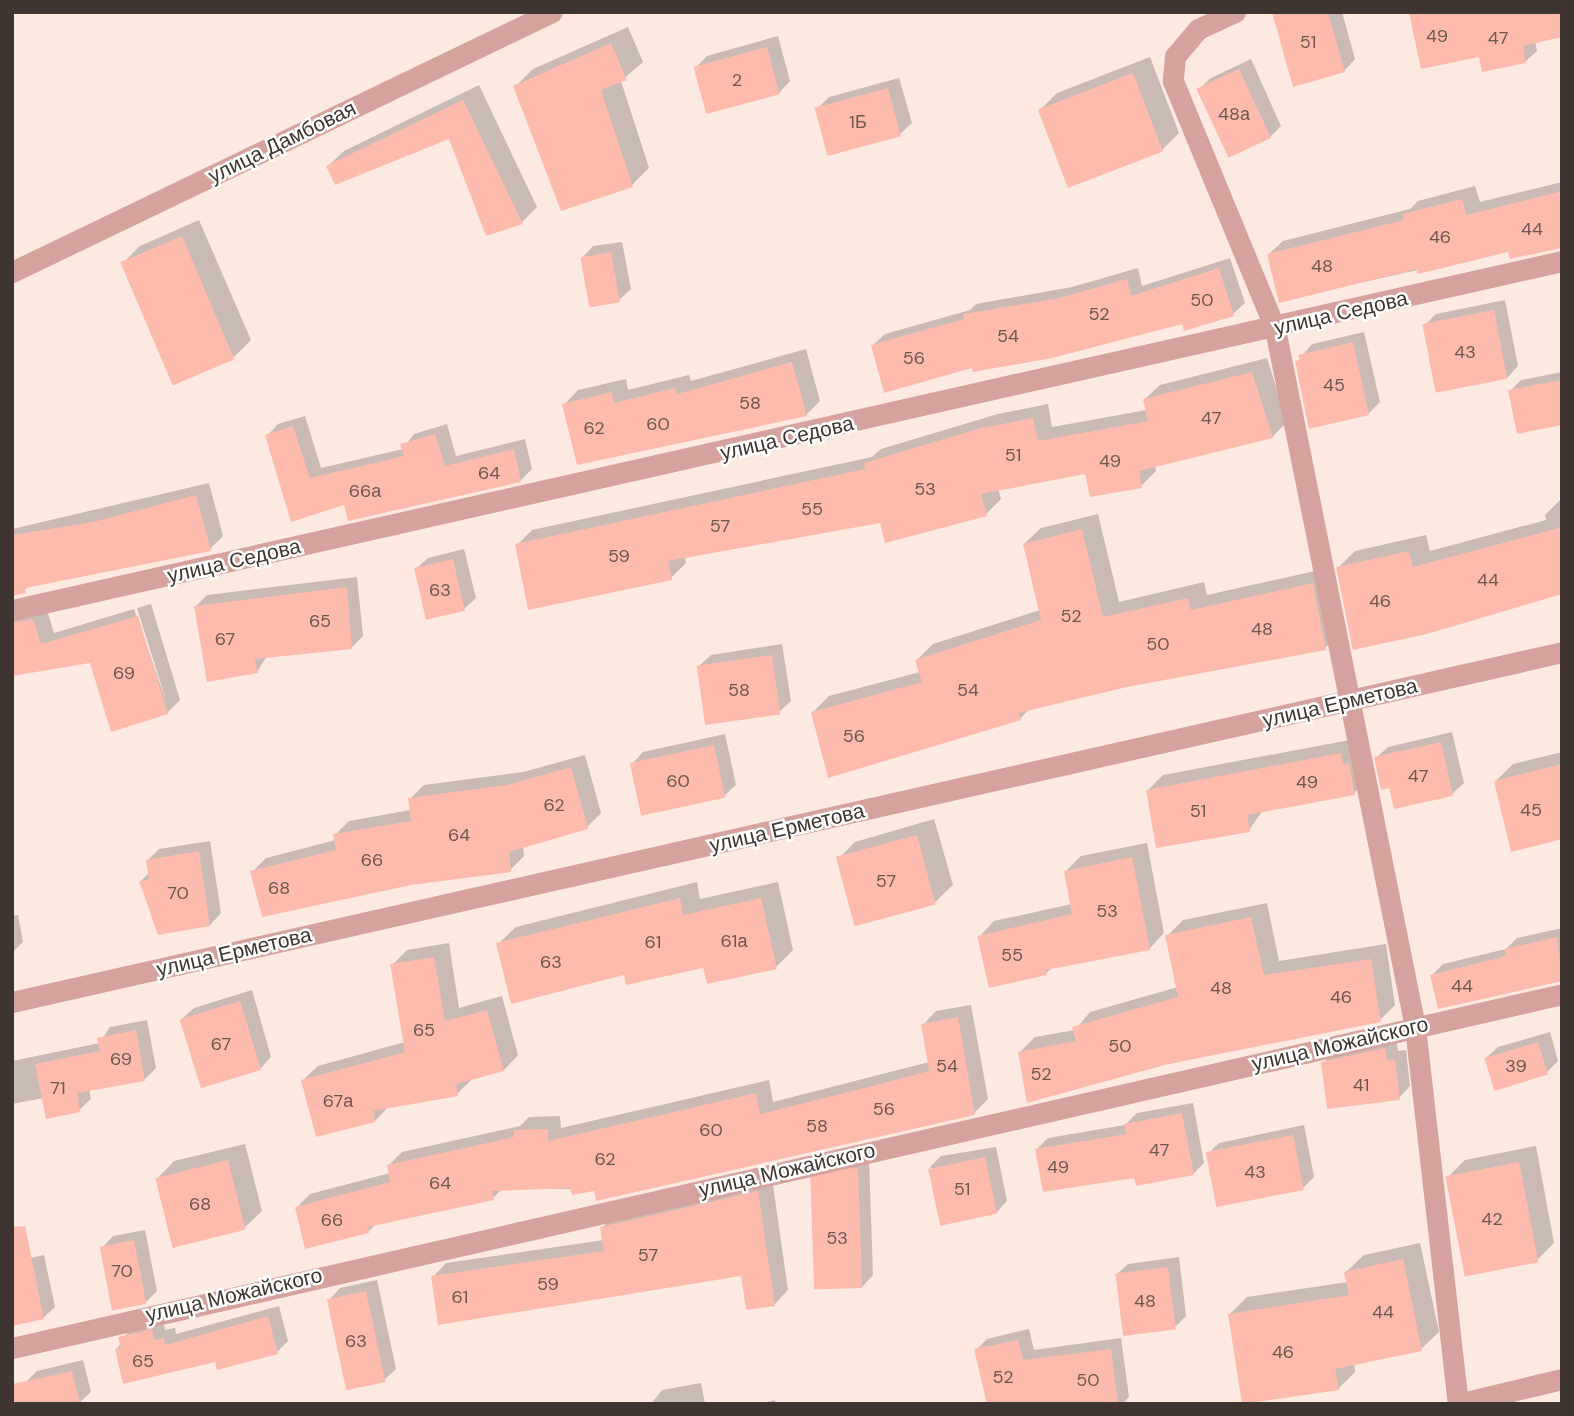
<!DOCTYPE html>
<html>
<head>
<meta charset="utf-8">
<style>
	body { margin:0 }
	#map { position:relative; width:1574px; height:1416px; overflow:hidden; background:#fce9e0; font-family:"DM Sans",sans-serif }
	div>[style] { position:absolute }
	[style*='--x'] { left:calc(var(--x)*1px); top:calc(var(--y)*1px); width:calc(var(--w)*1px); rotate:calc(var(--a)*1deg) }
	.shadow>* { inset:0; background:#0003 }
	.building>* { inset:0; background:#febbad; transform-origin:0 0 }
	.minor>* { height:21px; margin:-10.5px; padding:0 10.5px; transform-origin:10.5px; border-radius:10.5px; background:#d6a29d }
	span { translate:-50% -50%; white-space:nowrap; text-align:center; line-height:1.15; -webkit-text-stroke:5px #fff; paint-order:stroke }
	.number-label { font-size:18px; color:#6e5650 }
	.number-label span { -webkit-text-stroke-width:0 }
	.street-label { font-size:21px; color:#3e3531 }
	.frame { position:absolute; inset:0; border:14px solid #3e3531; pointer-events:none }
</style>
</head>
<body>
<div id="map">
	<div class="shadow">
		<div style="clip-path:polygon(1273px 12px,1342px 12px,1355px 59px,1344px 71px)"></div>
		<div style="clip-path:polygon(628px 27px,643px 62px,621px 81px,649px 168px,632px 185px,515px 87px,533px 69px)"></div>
		<div style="clip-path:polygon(778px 36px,790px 81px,779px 93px,696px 67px,707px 56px)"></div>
		<div style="clip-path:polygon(1535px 41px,1537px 51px,1525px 62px,1480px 55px)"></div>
		<div style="clip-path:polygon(1150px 57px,1179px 133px,1162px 150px,1040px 110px,1057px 93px)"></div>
		<div style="clip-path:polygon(1251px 59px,1281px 126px,1270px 137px,1199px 89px,1211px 78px)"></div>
		<div style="clip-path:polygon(899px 78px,912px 123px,900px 134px,817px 109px,829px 97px)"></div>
		<div style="clip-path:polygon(479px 85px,537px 207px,522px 222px,450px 137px,328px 166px,344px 151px)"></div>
		<div style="clip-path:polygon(1562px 182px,1562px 247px,1510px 249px,1280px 301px,1269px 254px,1283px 241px,1410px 209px,1418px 201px,1475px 186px,1480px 202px)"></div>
		<div style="clip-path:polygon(199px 220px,251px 340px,234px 357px,123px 263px,140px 246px)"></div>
		<div style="clip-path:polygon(622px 242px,631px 289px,619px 300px,582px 258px,593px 246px)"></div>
		<div style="clip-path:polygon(1230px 258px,1245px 303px,1233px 314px,974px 366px,873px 345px,885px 334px,970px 310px,976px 304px,1072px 287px,1138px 268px,1142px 286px)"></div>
		<div style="clip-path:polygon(1505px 300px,1518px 366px,1507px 378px,1425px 325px,1436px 314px)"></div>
		<div style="clip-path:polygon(1364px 332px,1380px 402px,1368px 414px,1297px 362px,1312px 344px)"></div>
		<div style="clip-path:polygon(806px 349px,820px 401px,806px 415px,564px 405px,578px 390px,626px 379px,628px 390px,689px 375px,691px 381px)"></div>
		<div style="clip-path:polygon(1267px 358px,1287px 422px,1272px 437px,1155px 465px,1156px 471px,1141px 486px,1087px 472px,998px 489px,1001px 499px,986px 514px,881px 521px,684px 556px,686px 563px,671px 578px,517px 545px,532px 530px,872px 457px,881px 449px,998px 414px,1048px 404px,1052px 427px,1147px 410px,1145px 399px,1160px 385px)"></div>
		<div style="clip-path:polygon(1562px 372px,1562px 423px,1510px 391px,1521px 380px)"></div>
		<div style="clip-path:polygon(305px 416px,321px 468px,403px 449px,414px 434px,447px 424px,456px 456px,525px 439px,532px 469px,521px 480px,346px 502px,292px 519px,267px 436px,278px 424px)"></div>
		<div style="clip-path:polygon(209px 483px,223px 536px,210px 549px,33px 584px,12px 597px,12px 529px)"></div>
		<div style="clip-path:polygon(1562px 498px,1562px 592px,1338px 568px,1355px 551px,1426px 535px,1430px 551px,1546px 520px,1545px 515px)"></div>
		<div style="clip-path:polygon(1098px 514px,1119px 602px,1204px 582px,1207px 595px,1329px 568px,1341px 632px,1325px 648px,1127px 685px,1030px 708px,1020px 719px,813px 712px,829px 696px,920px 672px,917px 660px,933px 644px,1040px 610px,1024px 544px,1041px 528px)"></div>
		<div style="clip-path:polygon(464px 549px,476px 598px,464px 609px,416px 569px,428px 558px)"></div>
		<div style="clip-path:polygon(357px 577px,363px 636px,352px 647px,267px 656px,257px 672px,196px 606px,207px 595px)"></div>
		<div style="clip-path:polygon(12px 601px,46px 607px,54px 633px,134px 609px,168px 707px,137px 608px,151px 604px,180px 700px,167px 713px,91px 661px,12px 674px)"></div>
		<div style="clip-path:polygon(782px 644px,791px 701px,779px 712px,699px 666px,711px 655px)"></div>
		<div style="clip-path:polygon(1452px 732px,1464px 783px,1452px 794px,1391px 786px,1376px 758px,1388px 747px)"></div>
		<div style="clip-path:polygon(725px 734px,736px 785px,724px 796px,632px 764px,643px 752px)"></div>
		<div style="clip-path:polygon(1355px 739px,1369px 778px,1354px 793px,1263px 810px,1249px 830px,1148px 790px,1163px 775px)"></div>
		<div style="clip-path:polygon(1562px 752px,1562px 838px,1496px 781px,1513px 764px)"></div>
		<div style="clip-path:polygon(585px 755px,601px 813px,587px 827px,523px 846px,524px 856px,510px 870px,252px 872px,266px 858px,336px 840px,335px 835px,349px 821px,411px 810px,410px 799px,424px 785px,523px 772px)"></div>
		<div style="clip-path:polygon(934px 819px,953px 885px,935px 902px,838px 859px,855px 842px)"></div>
		<div style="clip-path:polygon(210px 841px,221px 913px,210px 925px,141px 881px,150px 872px,148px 860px,159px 849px)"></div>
		<div style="clip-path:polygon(1147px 843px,1164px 933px,1149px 949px,1052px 968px,1046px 973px,979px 937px,994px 921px,1072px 904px,1065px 872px,1081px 856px)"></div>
		<div style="clip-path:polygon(697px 882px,700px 899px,778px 882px,793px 950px,776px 967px,705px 966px,625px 973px,498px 944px,516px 927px)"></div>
		<div style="clip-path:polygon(1267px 903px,1279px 961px,1386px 944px,1395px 1005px,1380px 1020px,1168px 1064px,1028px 1101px,1020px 1052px,1035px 1037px,1075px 1030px,1090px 1012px,1178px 987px,1167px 936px,1183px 920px)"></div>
		<div style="clip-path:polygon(18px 915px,23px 942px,12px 953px,12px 916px)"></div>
		<div style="clip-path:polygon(1562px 928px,1562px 981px,1439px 1007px,1432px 975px,1443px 964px,1506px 949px,1517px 938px)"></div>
		<div style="clip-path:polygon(449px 943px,459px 1008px,502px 996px,518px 1055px,504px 1070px,471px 1080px,457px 1094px,389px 1106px,375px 1121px,303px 1080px,318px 1066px,405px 1042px,392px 965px,407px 950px)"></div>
		<div style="clip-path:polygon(252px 990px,271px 1057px,260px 1069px,182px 1019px,194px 1008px)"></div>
		<div style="clip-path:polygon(971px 1005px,988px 1099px,974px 1113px,595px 1189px,502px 1189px,493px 1198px,377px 1223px,369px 1231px,297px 1207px,310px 1194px,390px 1173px,388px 1166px,402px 1152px,520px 1126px,529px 1117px,560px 1116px,561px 1128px,769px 1080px,773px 1102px,929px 1062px,923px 1025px,936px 1011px)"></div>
		<div style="clip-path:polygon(147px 1020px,156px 1068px,145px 1079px,89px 1089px,91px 1099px,79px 1110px,44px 1098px,12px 1104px,12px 1061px,100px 1043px,110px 1027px)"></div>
		<div style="clip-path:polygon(1550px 1032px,1558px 1061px,1547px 1072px,1486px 1058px,1498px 1047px)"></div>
		<div style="clip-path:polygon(1396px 1038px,1398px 1051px,1406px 1050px,1410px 1086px,1399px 1098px,1323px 1063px,1334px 1052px)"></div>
		<div style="clip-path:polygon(1193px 1103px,1204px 1163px,1193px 1174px,1136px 1176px,1037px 1149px,1048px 1138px,1125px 1125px,1137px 1113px)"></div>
		<div style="clip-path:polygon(1304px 1125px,1314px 1177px,1303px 1188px,1208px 1154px,1219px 1143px)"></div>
		<div style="clip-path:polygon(245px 1144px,262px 1211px,244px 1228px,157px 1179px,174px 1161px)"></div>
		<div style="clip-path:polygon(1536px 1146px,1554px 1243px,1537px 1260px,1448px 1177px,1465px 1160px)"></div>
		<div style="clip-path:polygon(996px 1147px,1007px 1201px,996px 1213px,930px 1167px,941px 1156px)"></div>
		<div style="clip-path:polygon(869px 1158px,873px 1275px,862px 1287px,812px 1180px,824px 1168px)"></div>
		<div style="clip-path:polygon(772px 1178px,788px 1290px,775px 1304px,743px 1274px,433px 1277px,446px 1263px,604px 1240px,602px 1228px,616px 1214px)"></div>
		<div style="clip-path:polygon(145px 1230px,157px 1291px,146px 1302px,102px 1248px,113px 1236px)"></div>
		<div style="clip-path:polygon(1420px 1243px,1439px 1332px,1421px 1349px,1354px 1364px,1355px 1372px,1338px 1389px,1230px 1314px,1247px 1297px,1348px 1282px,1346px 1272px,1364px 1255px)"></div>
		<div style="clip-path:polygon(44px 1255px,55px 1307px,43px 1318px,13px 1262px)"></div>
		<div style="clip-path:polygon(1179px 1257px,1186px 1316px,1175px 1327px,1116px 1275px,1128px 1264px)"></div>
		<div style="clip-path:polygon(377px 1280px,396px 1369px,384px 1380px,329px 1300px,340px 1288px)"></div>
		<div style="clip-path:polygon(279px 1306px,288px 1341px,277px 1352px,216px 1360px,117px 1349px,132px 1326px,163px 1319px,165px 1330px,175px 1328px,176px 1334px)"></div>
		<div style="clip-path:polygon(1029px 1329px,1034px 1350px,1121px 1338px,1129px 1397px,1122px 1404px,988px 1404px,976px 1350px,987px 1339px)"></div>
		<div style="clip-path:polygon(83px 1360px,91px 1392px,79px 1403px,26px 1382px,37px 1371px)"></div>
		<div style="clip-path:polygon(701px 1383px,705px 1404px,651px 1404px,662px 1390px)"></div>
		<div style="clip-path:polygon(775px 1400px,776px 1404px,757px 1404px)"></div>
	</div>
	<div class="building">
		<div style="clip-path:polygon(1272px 12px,1328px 12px,1345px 72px,1293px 87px)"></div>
		<div style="clip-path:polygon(1409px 12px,1562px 12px,1562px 37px,1523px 46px,1526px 63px,1482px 72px,1479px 57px,1421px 69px)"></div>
		<div style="clip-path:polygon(611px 43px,627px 80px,601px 90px,633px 187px,561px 211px,513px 86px)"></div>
		<div style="left:767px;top:47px;width:49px;height:76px;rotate:75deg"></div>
		<div style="left:1239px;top:69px;width:76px;height:47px;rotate:65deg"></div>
		<div style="left:1133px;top:73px;width:84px;height:102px;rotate:69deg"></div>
		<div style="left:888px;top:88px;width:50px;height:76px;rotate:75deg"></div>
		<div style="clip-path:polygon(463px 100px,523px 224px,486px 236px,449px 139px,335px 185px,326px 166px)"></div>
		<div style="clip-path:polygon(1562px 191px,1562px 248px,1510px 259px,1508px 252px,1418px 274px,1416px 269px,1279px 303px,1267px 254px,1404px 220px,1402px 214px,1462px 199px,1466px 215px)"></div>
		<div style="left:182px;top:236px;width:134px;height:67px;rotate:67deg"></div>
		<div style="left:611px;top:252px;width:51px;height:31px;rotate:80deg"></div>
		<div style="clip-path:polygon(1219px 268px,1234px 316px,1184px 331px,1182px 324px,1052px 358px,973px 372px,972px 368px,884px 393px,871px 345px,964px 319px,963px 314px,1059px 298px,1127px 279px,1131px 296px)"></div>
		<div style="left:1494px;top:310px;width:70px;height:73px;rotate:79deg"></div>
		<div style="clip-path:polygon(1353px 342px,1369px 415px,1309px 429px,1295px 361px,1300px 360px,1298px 355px)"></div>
		<div style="clip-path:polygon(792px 362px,807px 416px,577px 465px,562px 404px,612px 392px,614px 403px,675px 388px,677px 394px)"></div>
		<div style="clip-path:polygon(1252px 372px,1273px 438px,1139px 471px,1142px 488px,1090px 497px,1085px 474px,981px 494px,987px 516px,885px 543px,880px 523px,668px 561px,672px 580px,528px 610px,515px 544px,865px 469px,864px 463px,981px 428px,1033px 418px,1038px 441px,1148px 421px,1143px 399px)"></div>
		<div style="clip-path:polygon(1562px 380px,1562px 425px,1517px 434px,1508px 390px)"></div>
		<div style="clip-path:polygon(293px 426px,310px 478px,404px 456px,400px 444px,435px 434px,445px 466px,514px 449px,521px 482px,348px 521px,344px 505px,291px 522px,265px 435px)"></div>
		<div style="clip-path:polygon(196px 495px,211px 551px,25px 588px,26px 593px,12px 596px,12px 535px,93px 522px)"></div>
		<div style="clip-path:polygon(1562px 527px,1562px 594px,1427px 634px,1353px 650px,1336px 567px,1409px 551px,1413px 567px)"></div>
		<div style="clip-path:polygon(1082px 529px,1103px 617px,1188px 598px,1191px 610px,1313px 583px,1326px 650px,1127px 687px,1018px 713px,1021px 720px,828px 778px,811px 712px,922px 682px,915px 660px,1041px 620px,1023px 544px)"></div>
		<div style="left:453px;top:559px;width:53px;height:40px;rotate:77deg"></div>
		<div style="clip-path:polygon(347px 587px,352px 649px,255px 659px,258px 673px,207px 682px,194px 606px)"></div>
		<div style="clip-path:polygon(138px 616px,168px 714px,111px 732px,90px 663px,12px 676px,12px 623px,33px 619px,41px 644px)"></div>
		<div style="left:772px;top:655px;width:60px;height:76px;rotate:82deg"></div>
		<div style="clip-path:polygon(1441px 742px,1453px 796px,1394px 809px,1389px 788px,1381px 790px,1374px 757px)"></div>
		<div style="left:714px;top:745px;width:54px;height:86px;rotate:78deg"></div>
		<div style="clip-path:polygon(1341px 753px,1343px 764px,1349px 763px,1355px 795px,1247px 815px,1250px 832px,1156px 848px,1146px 790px)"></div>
		<div style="clip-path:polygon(1562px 764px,1562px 839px,1511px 852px,1494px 781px)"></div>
		<div style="clip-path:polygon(571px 767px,588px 829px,509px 852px,511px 872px,411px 885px,262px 917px,250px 871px,336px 850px,333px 834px,411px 821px,408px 798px,507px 785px)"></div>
		<div style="left:917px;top:835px;width:72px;height:84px;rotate:75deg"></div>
		<div style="clip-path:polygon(199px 851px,210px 926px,158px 935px,139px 881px,149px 880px,146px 860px)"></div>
		<div style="clip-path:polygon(1132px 857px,1150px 950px,1046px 970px,1047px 975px,989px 988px,977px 936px,1072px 914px,1064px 871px)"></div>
		<div style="clip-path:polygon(680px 898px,683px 915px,761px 898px,777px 969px,707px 984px,703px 968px,626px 985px,624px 975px,511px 1004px,496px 943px)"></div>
		<div style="clip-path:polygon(1251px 917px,1264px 975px,1371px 959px,1381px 1022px,1168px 1064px,1027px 1103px,1018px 1052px,1076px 1041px,1072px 1027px,1178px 997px,1165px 935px)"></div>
		<div style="clip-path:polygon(1557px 937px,1562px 981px,1438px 1009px,1430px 975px,1506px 956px,1504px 949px)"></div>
		<div style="clip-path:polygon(434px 957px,445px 1021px,487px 1010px,504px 1071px,456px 1084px,458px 1096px,373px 1111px,375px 1122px,316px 1137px,301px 1080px,405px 1052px,390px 964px)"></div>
		<div style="left:240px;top:1001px;width:72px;height:63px;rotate:73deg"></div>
		<div style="clip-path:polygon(958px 1017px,975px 1115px,596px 1201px,594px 1191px,572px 1195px,570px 1188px,492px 1191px,494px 1200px,368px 1227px,369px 1233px,305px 1249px,295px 1207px,390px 1182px,387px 1165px,514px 1137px,514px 1130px,548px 1129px,548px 1141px,756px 1093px,760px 1114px,880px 1084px,929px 1071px,921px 1024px)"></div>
		<div style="clip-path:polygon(136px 1030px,145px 1081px,77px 1093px,80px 1112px,46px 1119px,35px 1064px,100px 1051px,97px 1038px)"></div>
		<div style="left:1538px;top:1042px;width:34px;height:56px;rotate:73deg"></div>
		<div style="clip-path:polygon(1385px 1048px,1387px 1061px,1395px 1060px,1400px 1100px,1327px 1109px,1321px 1062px)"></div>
		<div style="clip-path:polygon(1182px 1113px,1194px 1175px,1136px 1186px,1134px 1178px,1043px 1192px,1035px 1149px,1126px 1134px,1124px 1124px)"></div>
		<div style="left:1293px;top:1135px;width:56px;height:89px;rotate:79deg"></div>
		<div style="left:985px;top:1157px;width:58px;height:58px;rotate:78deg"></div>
		<div style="left:228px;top:1160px;width:72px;height:75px;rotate:76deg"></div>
		<div style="left:1519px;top:1162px;width:102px;height:75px;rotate:79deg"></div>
		<div style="left:858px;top:1168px;width:120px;height:48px;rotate:88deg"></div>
		<div style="clip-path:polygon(758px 1191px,775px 1306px,746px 1310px,741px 1276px,438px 1325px,431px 1276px,604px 1251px,600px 1227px)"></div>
		<div style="clip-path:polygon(25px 1226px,44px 1319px,12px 1326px,12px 1227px)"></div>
		<div style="left:134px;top:1240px;width:65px;height:35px;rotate:79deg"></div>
		<div style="clip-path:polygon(1403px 1259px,1422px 1351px,1335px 1369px,1339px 1390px,1242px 1404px,1228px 1314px,1349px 1295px,1344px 1272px)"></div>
		<div style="left:1168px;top:1267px;width:63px;height:53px;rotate:83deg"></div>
		<div style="left:366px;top:1291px;width:93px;height:40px;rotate:78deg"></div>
		<div style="clip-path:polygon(268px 1316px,278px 1354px,217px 1370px,215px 1362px,123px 1384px,115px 1349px,121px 1348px,118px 1337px,152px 1329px,154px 1340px,164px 1338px,165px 1345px)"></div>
		<div style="clip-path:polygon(1018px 1340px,1023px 1360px,1111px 1349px,1118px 1404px,987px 1404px,974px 1349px)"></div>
		<div style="clip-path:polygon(72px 1371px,80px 1404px,12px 1404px,12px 1384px)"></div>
	</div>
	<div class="minor">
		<div style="--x:1235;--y:12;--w:41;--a:155.3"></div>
		<div style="--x:1198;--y:29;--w:35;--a:130"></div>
		<div style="--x:1175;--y:56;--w:25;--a:95"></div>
		<div style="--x:1173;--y:81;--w:268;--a:67.6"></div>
		<div style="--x:1275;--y:329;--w:712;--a:78.66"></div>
		<div style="--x:1415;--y:1027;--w:379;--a:83.5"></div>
		<div style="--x:12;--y:272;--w:599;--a:-25.71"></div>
		<div style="--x:12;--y:610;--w:1589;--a:-12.69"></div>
		<div style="--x:12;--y:1002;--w:1589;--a:-12.72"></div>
		<div style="--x:12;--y:1348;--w:1590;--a:-12.86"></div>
		<div style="--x:1457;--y:1404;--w:108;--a:-13.4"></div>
	</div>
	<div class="number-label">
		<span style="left:1437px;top:36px">49</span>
		<span style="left:1498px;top:38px">47</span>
		<span style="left:1308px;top:42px">51</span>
		<span style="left:737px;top:80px">2</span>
		<span style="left:1234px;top:114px">48а</span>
		<span style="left:858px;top:122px">1Б</span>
		<span style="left:1532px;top:229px">44</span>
		<span style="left:1440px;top:237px">46</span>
		<span style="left:1322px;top:266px">48</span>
		<span style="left:1202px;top:300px">50</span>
		<span style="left:1099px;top:314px">52</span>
		<span style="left:1008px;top:336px">54</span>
		<span style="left:1465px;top:352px">43</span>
		<span style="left:914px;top:358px">56</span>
		<span style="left:1334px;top:385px">45</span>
		<span style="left:750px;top:403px">58</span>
		<span style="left:1211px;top:418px">47</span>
		<span style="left:658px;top:424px">60</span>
		<span style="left:594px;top:428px">62</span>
		<span style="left:1013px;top:455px">51</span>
		<span style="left:1110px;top:461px">49</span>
		<span style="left:489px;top:473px">64</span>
		<span style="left:925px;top:489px">53</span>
		<span style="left:365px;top:491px">66а</span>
		<span style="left:812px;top:509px">55</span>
		<span style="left:720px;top:526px">57</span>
		<span style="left:619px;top:556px">59</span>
		<span style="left:1488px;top:580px">44</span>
		<span style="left:440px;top:590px">63</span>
		<span style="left:1380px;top:601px">46</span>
		<span style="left:1071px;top:616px">52</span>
		<span style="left:320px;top:621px">65</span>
		<span style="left:1262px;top:629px">48</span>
		<span style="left:225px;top:639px">67</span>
		<span style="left:1158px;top:644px">50</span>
		<span style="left:124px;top:673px">69</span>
		<span style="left:739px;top:690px">58</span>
		<span style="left:968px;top:690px">54</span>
		<span style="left:854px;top:736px">56</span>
		<span style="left:1418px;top:776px">47</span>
		<span style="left:678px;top:781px">60</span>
		<span style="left:1307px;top:782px">49</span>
		<span style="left:554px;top:805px">62</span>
		<span style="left:1531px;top:810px">45</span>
		<span style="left:1198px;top:811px">51</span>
		<span style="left:459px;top:835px">64</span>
		<span style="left:372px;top:860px">66</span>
		<span style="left:886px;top:881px">57</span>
		<span style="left:279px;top:888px">68</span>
		<span style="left:178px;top:893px">70</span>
		<span style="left:1107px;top:911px">53</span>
		<span style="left:734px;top:941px">61а</span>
		<span style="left:653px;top:942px">61</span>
		<span style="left:1012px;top:955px">55</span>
		<span style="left:551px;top:962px">63</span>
		<span style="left:1462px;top:986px">44</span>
		<span style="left:1221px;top:988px">48</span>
		<span style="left:1341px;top:997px">46</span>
		<span style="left:424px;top:1030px">65</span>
		<span style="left:221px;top:1044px">67</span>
		<span style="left:1120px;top:1046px">50</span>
		<span style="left:121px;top:1059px">69</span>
		<span style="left:947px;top:1066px">54</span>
		<span style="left:1516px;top:1066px">39</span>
		<span style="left:1041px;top:1074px">52</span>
		<span style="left:1361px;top:1085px">41</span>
		<span style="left:58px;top:1088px">71</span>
		<span style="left:338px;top:1101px">67а</span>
		<span style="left:884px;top:1109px">56</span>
		<span style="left:817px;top:1126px">58</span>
		<span style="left:711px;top:1130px">60</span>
		<span style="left:1159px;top:1150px">47</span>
		<span style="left:605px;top:1159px">62</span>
		<span style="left:1058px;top:1167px">49</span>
		<span style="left:1255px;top:1172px">43</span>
		<span style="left:440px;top:1183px">64</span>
		<span style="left:962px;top:1189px">51</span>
		<span style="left:200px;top:1204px">68</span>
		<span style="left:1492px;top:1219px">42</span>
		<span style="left:332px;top:1220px">66</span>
		<span style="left:837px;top:1238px">53</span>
		<span style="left:648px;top:1255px">57</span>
		<span style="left:122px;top:1271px">70</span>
		<span style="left:548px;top:1284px">59</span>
		<span style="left:460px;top:1297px">61</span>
		<span style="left:1145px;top:1301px">48</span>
		<span style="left:1383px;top:1312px">44</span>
		<span style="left:356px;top:1341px">63</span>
		<span style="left:1283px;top:1352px">46</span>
		<span style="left:143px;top:1361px">65</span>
		<span style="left:1003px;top:1377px">52</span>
		<span style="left:1088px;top:1380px">50</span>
	</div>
	<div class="street-label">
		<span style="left:282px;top:142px;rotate:-26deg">улица Дамбовая</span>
		<span style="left:1341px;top:313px;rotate:-13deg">улица Седова</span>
		<span style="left:787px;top:438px;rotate:-13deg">улица Седова</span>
		<span style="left:234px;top:561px;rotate:-13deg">улица Седова</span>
		<span style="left:1340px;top:703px;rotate:-13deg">улица Ерметова</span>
		<span style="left:787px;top:828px;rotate:-13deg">улица Ерметова</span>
		<span style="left:234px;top:952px;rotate:-13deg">улица Ерметова</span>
		<span style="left:1340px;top:1044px;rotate:-13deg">улица Можайского</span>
		<span style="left:787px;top:1170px;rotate:-13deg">улица Можайского</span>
		<span style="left:234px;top:1295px;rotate:-13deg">улица Можайского</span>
	</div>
	<div class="frame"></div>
</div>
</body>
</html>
